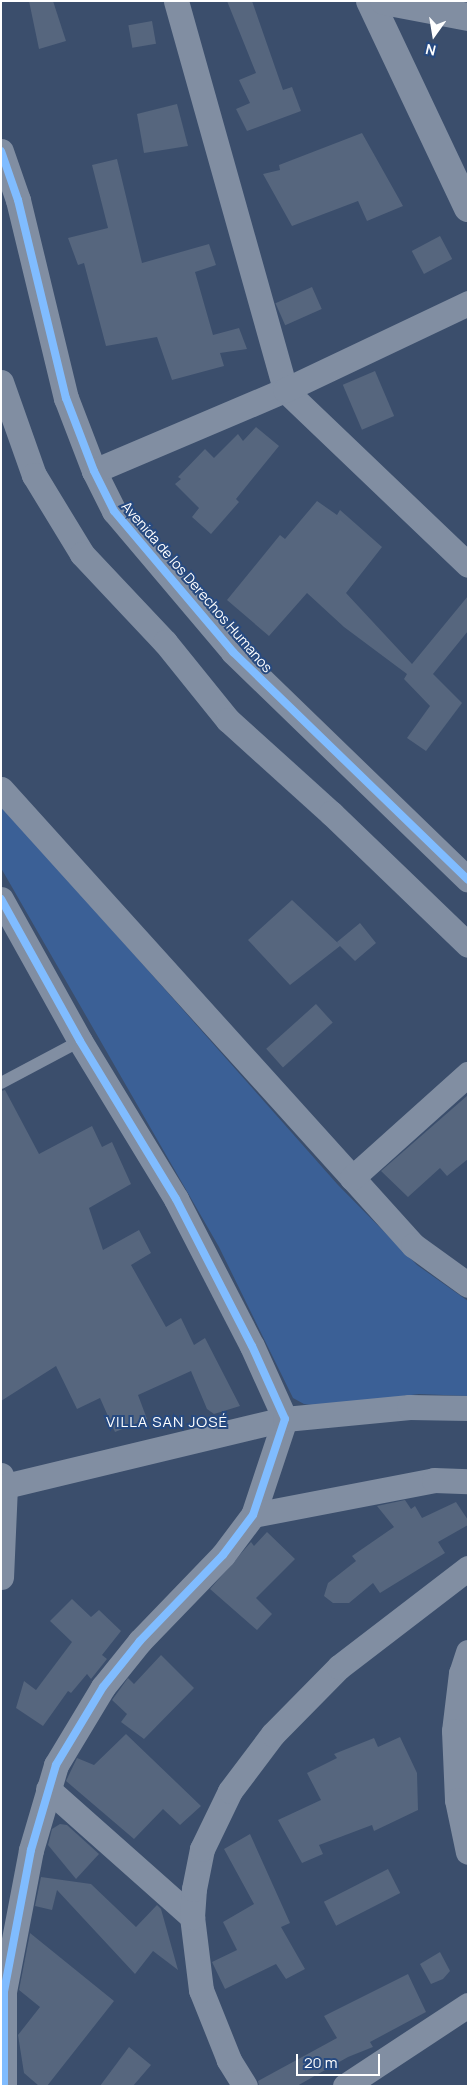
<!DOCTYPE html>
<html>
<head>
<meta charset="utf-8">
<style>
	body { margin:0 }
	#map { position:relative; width:469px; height:2087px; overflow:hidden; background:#3b4e6c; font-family:Manrope,sans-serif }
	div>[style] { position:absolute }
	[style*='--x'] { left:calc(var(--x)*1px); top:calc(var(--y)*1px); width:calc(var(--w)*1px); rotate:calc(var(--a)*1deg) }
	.green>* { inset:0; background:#3b6096 }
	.building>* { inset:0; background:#56667e; transform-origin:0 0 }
	.service>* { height:12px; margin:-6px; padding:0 6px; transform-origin:6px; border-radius:6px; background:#818ea2 }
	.minor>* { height:25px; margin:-12.5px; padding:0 12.5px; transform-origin:12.5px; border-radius:12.5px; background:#818ea2 }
	.tertiary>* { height:28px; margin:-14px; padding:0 14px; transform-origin:14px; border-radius:14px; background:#818ea2 }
	.cycleway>* { height:8px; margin:-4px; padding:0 4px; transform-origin:4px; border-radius:4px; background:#80bcff }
	span { translate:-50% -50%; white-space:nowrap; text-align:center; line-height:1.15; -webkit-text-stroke:4px #274a80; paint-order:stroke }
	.street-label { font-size:14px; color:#fff }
	.neighbourhood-label { font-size:15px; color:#fff; letter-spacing:1px }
	.frame { position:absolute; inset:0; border:2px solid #fff; pointer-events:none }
	.north { position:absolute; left:409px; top:10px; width:50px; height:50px; -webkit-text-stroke:4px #274a80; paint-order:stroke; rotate:193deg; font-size:14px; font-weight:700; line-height:20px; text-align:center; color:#fff }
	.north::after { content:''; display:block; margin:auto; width:18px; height:22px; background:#fff; clip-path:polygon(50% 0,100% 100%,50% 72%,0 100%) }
	.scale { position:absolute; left:296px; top:2054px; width:84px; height:22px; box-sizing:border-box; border:2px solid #fff; border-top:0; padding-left:6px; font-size:15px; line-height:18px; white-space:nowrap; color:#fff; -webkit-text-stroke:4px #274a80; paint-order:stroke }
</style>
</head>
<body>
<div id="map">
	<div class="green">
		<div style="clip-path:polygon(1px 804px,338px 1185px,417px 1265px,468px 1301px,468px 1396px,419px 1394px,322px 1406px,304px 1404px,293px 1398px,219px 1247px,1px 868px)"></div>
	</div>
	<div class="building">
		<div style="clip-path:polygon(29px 1px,53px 1px,66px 41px,39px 49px)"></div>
		<div style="clip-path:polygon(227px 1px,252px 1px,283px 90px,292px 87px,301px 111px,247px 131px,236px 109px,250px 103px,239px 80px,256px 73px)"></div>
		<div style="left:152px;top:21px;width:23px;height:24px;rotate:80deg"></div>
		<div style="clip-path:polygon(177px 104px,188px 146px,144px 153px,137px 114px)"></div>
		<div style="clip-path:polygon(362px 133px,403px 206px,367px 221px,358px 201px,292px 226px,263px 174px,280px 170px,279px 165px)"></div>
		<div style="clip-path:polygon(117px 159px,142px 263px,209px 244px,216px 265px,195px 272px,213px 335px,239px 328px,247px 349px,220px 353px,224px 366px,172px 380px,157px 337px,106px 346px,84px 263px,78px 265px,68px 238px,108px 228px,92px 165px)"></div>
		<div style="left:440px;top:236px;width:26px;height:32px;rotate:62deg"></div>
		<div style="left:312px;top:287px;width:24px;height:40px;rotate:66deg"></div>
		<div style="left:375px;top:371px;width:49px;height:35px;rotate:67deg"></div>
		<div style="clip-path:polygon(256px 427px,279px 446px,236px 499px,239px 502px,211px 534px,192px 517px,199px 508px,175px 484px,181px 479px,178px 477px,205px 449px,214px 458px,238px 434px,243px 441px)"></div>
		<div style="clip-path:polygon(317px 501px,337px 515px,340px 510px,382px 547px,346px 593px,412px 664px,468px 596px,468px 631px,433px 674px,462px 703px,426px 751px,407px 738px,430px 706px,404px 679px,407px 674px,344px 627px,307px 593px,269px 636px,227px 600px,280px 535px,285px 539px)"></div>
		<div style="clip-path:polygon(292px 900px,340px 945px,337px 942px,360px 923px,376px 943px,355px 961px,340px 946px,290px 985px,248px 940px)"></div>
		<div style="left:316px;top:1004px;width:25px;height:67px;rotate:48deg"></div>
		<div style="clip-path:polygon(5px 1090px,39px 1154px,92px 1126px,102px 1147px,112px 1142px,131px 1184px,89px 1208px,103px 1250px,139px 1230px,151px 1253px,131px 1265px,166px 1327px,181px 1318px,194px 1345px,205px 1338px,240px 1406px,214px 1414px,207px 1409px,191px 1371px,138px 1395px,147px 1419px,115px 1432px,100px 1398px,77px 1409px,56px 1366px,1px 1401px,1px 1091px)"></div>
		<div style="clip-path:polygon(468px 1095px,468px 1159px,447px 1176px,440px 1168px,408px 1197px,381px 1171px)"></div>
		<div style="clip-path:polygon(405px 1500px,411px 1509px,415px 1506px,422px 1518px,456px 1502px,468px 1520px,468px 1525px,438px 1542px,445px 1553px,380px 1593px,373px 1583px,349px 1603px,333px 1603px,324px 1596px,328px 1583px,356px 1561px,352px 1556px,394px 1527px,377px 1506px)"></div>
		<div style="clip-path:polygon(267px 1532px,295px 1559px,256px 1598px,272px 1614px,257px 1630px,210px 1589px,251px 1542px,254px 1546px)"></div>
		<div style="clip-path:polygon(72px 1599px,91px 1617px,99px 1610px,121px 1631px,102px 1655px,107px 1659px,91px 1679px,87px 1674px,71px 1693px,68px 1691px,43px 1726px,16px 1708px,24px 1681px,36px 1690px,72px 1642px,50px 1621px)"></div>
		<div style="clip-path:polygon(161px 1655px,194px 1688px,144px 1739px,121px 1722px,127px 1714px,112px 1700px,128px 1678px,134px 1684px)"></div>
		<div style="clip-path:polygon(126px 1734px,201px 1806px,180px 1825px,163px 1809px,134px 1839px,66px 1781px,77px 1758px,94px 1765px)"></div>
		<div style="clip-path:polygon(400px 1737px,417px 1773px,418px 1810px,374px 1831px,372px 1825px,319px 1845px,323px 1854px,302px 1863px,278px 1820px,321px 1800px,307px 1773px,337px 1758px,334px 1754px,374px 1738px,378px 1747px)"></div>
		<div style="clip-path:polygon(60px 1824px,67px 1825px,99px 1854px,76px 1879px,48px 1845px,52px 1829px)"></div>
		<div style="clip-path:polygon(250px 1834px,290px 1923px,281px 1927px,305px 1969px,286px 1979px,276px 1964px,225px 1989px,212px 1962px,237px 1950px,223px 1922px,254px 1904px,224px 1849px)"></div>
		<div style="left:388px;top:1869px;width:27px;height:72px;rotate:63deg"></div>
		<div style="clip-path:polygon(41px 1877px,91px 1884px,136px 1927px,157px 1905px,161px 1909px,178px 1970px,153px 1951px,135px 1974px,57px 1890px,52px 1910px,35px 1906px)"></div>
		<div style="clip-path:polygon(30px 1933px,114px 2001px,47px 2086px,39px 2086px,24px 2073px,18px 2035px,40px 2007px,19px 1990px)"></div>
		<div style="clip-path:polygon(440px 1952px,450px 1971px,443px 1979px,431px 1984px,420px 1964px)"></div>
		<div style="clip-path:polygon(408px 1974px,426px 2012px,370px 2042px,373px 2047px,348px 2057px,297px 2086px,259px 2086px,258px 2081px,337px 2038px,324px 2016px)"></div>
		<div style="clip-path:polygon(129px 2047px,151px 2065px,133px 2086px,100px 2086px)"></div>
	</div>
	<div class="service">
		<div style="--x:1;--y:1083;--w:89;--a:-28"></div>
	</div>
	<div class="minor">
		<div style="--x:176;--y:1;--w:404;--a:74.3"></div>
		<div style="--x:285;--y:390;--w:253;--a:43.7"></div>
		<div style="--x:1;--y:151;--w:52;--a:70.9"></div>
		<div style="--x:18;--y:200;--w:204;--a:76.4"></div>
		<div style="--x:66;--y:398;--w:78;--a:69"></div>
		<div style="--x:94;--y:471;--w:45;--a:63.4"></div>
		<div style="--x:114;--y:511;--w:185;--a:49.8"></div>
		<div style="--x:233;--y:652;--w:327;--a:44.1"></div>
		<div style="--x:1;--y:382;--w:99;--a:70.5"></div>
		<div style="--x:34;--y:475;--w:92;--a:58.7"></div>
		<div style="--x:82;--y:554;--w:121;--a:46.7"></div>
		<div style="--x:165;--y:642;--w:100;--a:51.1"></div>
		<div style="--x:228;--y:720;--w:139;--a:42.1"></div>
		<div style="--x:331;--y:813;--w:190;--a:43.9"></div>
		<div style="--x:94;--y:471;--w:207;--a:-23"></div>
		<div style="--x:285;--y:390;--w:203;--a:-25.4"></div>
		<div style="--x:1;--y:789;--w:615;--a:47.9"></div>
		<div style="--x:413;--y:1245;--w:68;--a:36"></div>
		<div style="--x:1;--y:899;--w:162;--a:60.9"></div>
		<div style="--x:80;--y:1041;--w:185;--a:58.7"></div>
		<div style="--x:176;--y:1199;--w:165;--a:62.7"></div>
		<div style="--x:252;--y:1346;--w:80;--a:65.7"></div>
		<div style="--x:285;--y:1419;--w:101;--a:108.4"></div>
		<div style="--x:253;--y:1515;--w:50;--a:126.9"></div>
		<div style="--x:223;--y:1555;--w:120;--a:134"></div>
		<div style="--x:140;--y:1641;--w:59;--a:128.8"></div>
		<div style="--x:103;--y:1687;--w:91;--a:121.1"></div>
		<div style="--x:56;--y:1765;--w:89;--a:106.4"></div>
		<div style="--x:31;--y:1850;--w:145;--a:100.8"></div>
		<div style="--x:4;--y:1992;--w:94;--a:90"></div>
		<div style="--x:352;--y:1178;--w:156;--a:-41.9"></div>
		<div style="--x:1;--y:1475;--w:12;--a:70"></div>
		<div style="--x:5;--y:1486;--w:91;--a:92.5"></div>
		<div style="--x:1;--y:1487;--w:292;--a:-13.5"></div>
		<div style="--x:285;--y:1419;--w:125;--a:-5.5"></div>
		<div style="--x:409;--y:1407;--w:59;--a:1"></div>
		<div style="--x:253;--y:1515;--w:184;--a:-10.9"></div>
		<div style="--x:434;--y:1480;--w:34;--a:2"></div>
		<div style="--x:468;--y:1652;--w:22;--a:108"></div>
		<div style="--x:461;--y:1673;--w:58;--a:96.9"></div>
		<div style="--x:454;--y:1731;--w:69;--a:87.5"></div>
		<div style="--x:457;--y:1800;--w:53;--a:78.1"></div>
		<div style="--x:48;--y:1789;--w:193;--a:41.6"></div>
		<div style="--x:245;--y:2086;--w:31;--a:-122"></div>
		<div style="--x:229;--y:2060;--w:75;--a:-111.8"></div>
		<div style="--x:201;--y:1990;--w:74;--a:-97"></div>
		<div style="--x:192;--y:1917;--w:28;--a:-86"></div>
		<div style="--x:194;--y:1889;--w:41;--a:-78.7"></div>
		<div style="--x:202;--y:1849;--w:64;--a:-64.2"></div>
		<div style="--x:230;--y:1791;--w:71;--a:-53"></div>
		<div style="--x:273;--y:1734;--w:94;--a:-45.4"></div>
		<div style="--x:339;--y:1667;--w:163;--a:-37.5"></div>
		<div style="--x:345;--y:2086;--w:147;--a:-33.4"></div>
	</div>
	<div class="tertiary">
		<div style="--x:370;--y:1;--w:229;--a:64.7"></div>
		<div style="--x:384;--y:1;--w:86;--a:10.8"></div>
	</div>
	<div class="cycleway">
		<div style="--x:1;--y:151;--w:52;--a:70.9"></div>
		<div style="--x:18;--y:200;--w:204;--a:76.4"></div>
		<div style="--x:66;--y:398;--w:78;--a:69"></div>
		<div style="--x:94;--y:471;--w:45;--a:63.4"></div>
		<div style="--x:114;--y:511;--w:185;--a:49.8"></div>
		<div style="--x:233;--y:652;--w:327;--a:44.1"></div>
		<div style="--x:1;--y:899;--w:162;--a:60.9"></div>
		<div style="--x:80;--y:1041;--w:185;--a:58.7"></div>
		<div style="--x:176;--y:1199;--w:165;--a:62.7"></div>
		<div style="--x:252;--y:1346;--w:80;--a:65.7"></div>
		<div style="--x:285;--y:1419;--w:101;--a:108.4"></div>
		<div style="--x:253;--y:1515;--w:50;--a:126.9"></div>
		<div style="--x:223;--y:1555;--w:120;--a:134"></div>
		<div style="--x:140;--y:1641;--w:59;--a:128.8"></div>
		<div style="--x:103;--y:1687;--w:91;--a:121.1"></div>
		<div style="--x:56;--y:1765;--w:89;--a:106.4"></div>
		<div style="--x:31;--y:1850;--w:145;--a:100.8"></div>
		<div style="--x:4;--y:1992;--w:94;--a:90"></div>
	</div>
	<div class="street-label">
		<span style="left:197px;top:587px;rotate:49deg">Avenida de los Derechos Humanos</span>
	</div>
	<div class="neighbourhood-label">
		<span style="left:167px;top:1422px">VILLA SAN JOSÉ</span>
	</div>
	<div class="frame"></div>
	<div class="north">N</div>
	<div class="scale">20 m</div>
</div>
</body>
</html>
